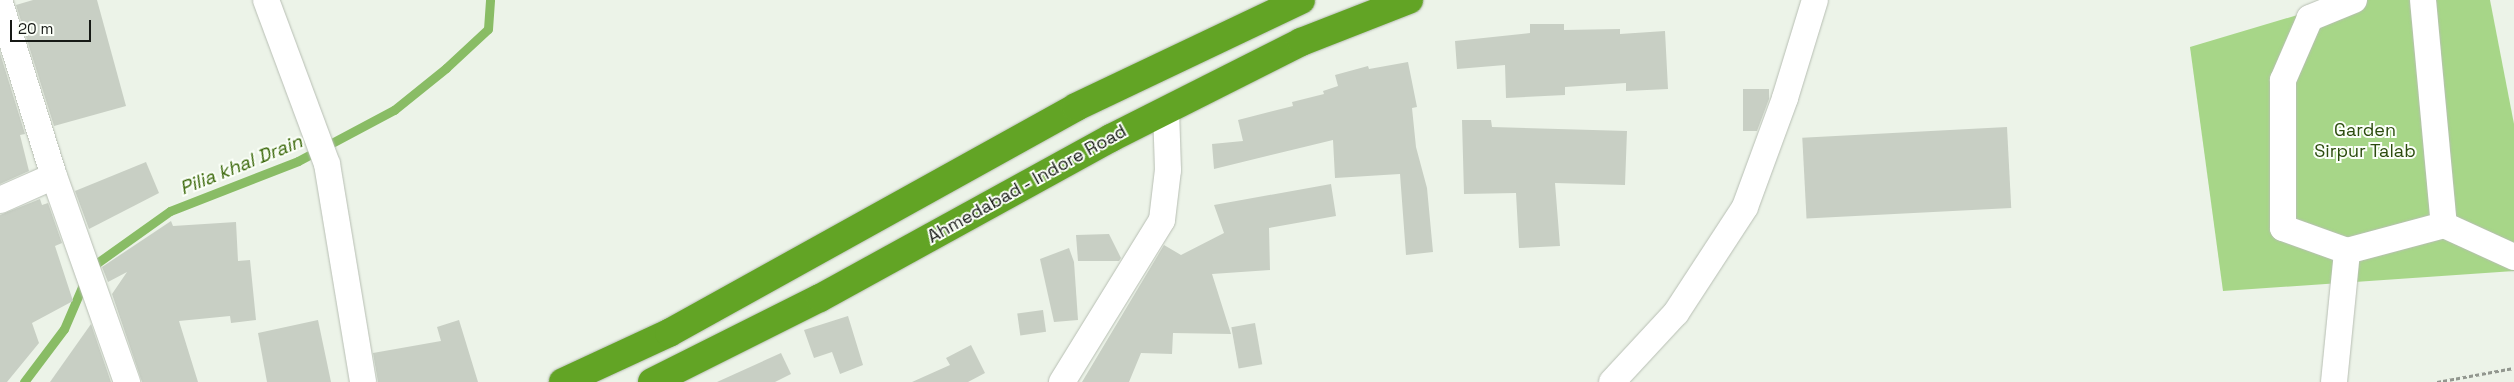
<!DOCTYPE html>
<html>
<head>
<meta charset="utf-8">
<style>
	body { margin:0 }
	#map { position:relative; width:2514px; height:382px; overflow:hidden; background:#ecf3e8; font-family:"Space Grotesk",sans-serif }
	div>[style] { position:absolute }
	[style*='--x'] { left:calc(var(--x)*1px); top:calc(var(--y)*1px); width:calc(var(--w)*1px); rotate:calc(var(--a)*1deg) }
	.green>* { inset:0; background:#a7d688 }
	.stream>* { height:9px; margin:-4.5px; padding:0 4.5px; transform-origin:4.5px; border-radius:4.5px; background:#89bc65 }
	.building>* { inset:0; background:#c8cfc4; transform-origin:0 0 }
	.path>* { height:3px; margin-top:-1.5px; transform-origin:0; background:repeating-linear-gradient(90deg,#92978f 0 4px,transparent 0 6.5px) }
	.roads { filter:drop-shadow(0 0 1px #b7beb3) drop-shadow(0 0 1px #b7beb3) }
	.minor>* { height:26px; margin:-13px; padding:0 13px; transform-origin:13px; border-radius:13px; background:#fff }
	.highway>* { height:28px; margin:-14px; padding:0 14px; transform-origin:14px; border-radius:14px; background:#62a425 }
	span { translate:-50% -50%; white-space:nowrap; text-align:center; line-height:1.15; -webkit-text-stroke:4px #fbfff8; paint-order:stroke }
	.park-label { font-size:18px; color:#2b4b0d }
	.street-label { font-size:18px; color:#161915 }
	.water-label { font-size:19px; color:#386607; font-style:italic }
	.scale { position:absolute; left:10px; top:20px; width:81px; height:22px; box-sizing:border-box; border:2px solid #161915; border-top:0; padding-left:6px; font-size:15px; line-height:18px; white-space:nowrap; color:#161915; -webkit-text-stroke:4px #fbfff8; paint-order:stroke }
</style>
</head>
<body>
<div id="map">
	<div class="green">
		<div style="clip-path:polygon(2348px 0,2490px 0,2514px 124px,2514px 271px,2223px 291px,2190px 47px)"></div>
	</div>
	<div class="stream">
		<div style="--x:90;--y:268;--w:98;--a:-35.5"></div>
		<div style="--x:170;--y:211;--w:137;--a:-21.3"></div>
		<div style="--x:298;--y:161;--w:109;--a:-28"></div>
		<div style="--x:394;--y:110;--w:67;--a:-38.9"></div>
		<div style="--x:446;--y:68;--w:57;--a:-42.9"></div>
		<div style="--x:488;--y:29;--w:29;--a:-86"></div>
		<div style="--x:24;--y:382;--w:66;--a:-53"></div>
		<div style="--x:64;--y:329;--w:53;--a:-66.8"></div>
	</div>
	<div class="building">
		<div style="clip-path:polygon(33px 0,97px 0,126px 106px,54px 126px,16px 5px)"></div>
		<div style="clip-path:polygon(1530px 24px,1564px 24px,1564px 30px,1620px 29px,1620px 34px,1665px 31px,1668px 89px,1626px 91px,1626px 83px,1565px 87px,1565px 95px,1506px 98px,1505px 65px,1457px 69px,1455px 41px,1530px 33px)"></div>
		<div style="clip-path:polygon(0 53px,25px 134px,20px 135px,29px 171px,0 184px)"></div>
		<div style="clip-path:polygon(1408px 62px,1417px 107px,1412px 108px,1416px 147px,1427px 188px,1433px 252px,1406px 255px,1400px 174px,1335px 178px,1333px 140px,1214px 169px,1212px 144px,1243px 141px,1238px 120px,1293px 106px,1292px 102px,1324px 94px,1323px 91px,1338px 86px,1335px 75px,1368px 66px,1369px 69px)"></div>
		<div style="clip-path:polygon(1743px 89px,1769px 89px,1769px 99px,1757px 131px,1743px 131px)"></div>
		<div style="clip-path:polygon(1462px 120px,1491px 120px,1492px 127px,1627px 131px,1625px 185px,1555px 183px,1560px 246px,1519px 248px,1516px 193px,1464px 194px)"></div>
		<div style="left:2007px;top:127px;width:81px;height:205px;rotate:87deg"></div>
		<div style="clip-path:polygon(146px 162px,159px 193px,89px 229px,75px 191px)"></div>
		<div style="clip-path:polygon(1331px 184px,1336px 216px,1269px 228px,1270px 270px,1212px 274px,1231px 334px,1173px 333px,1172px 354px,1141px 353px,1129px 382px,1082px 382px,1164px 245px,1181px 255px,1224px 233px,1214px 205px)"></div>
		<div style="clip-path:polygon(40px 199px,42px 205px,48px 203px,62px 243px,55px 246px,73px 301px,32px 323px,39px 343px,7px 382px,0 382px,0 215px)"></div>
		<div style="clip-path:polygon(171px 221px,173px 226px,236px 222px,238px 261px,250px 260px,256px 320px,231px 323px,230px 316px,179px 321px,198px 382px,142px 382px,112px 294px,127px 272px,108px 282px,102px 267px)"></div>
		<div style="clip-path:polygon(1109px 234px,1121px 258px,1119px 261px,1078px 261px,1076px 235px)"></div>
		<div style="clip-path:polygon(1069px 248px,1074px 262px,1078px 320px,1054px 322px,1040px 259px)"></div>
		<div style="left:1043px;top:310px;width:22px;height:26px;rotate:82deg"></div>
		<div style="clip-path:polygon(848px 316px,863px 365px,840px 374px,832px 352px,814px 358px,804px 330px)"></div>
		<div style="clip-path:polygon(318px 320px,331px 382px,267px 382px,258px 333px)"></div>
		<div style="clip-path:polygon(459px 320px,478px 382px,378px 382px,373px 353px,441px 341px,437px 327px)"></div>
		<div style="left:1255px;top:323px;width:42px;height:24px;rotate:80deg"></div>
		<div style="clip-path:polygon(91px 324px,111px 382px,50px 382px)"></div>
		<div style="clip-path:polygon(971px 345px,985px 373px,968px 382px,912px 382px,950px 365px,946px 358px)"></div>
		<div style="clip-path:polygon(781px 353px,791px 374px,775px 382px,717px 382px)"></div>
	</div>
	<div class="path">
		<div style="--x:2437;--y:382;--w:78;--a:-10.3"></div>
	</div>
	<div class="roads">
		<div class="minor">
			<div style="--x:266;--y:0;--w:175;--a:69.6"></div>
			<div style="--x:327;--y:164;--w:221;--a:80.6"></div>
			<div style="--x:2354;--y:0;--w:48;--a:157.8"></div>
			<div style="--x:2310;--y:18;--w:68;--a:113.5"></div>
			<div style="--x:2283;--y:80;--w:148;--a:90"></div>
			<div style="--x:2283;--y:228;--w:68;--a:19.8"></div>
			<div style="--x:2347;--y:251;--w:100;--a:-15"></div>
			<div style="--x:2444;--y:225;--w:77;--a:24.6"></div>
			<div style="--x:2423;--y:0;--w:226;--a:84.7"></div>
			<div style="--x:0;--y:3;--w:181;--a:72.7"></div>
			<div style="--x:54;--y:176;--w:219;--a:70.5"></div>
			<div style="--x:0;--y:200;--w:59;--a:-24"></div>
			<div style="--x:1062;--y:382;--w:190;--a:-58.3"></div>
			<div style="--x:1162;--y:220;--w:50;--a:-83.2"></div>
			<div style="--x:1168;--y:170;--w:60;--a:-91.9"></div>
			<div style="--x:1612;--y:382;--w:94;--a:-47.2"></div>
			<div style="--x:1676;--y:313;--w:126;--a:-56.9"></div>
			<div style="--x:1745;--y:207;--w:116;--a:-69.8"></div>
			<div style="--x:1785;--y:98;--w:102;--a:-73"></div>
			<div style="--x:2334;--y:382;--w:132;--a:-84.3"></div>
		</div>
		<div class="highway">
			<div style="--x:563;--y:382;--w:117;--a:-24.8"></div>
			<div style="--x:669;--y:333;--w:466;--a:-29"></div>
			<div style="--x:1076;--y:107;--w:249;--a:-25.4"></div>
			<div style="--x:652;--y:382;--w:188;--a:-26.6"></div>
			<div style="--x:820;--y:298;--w:332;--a:-28.8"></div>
			<div style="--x:1111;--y:138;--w:213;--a:-26.8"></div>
			<div style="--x:1301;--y:42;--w:116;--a:-21.3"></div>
		</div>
	</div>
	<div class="park-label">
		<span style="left:2365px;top:141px">Garden<br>Sirpur Talab</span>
	</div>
	<div class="street-label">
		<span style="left:1027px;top:184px;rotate:-29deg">Ahmedabad - Indore Road</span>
	</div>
	<div class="water-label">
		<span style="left:241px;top:165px;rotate:-22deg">Pilia khal Drain</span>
	</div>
	<div class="scale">20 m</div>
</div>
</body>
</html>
